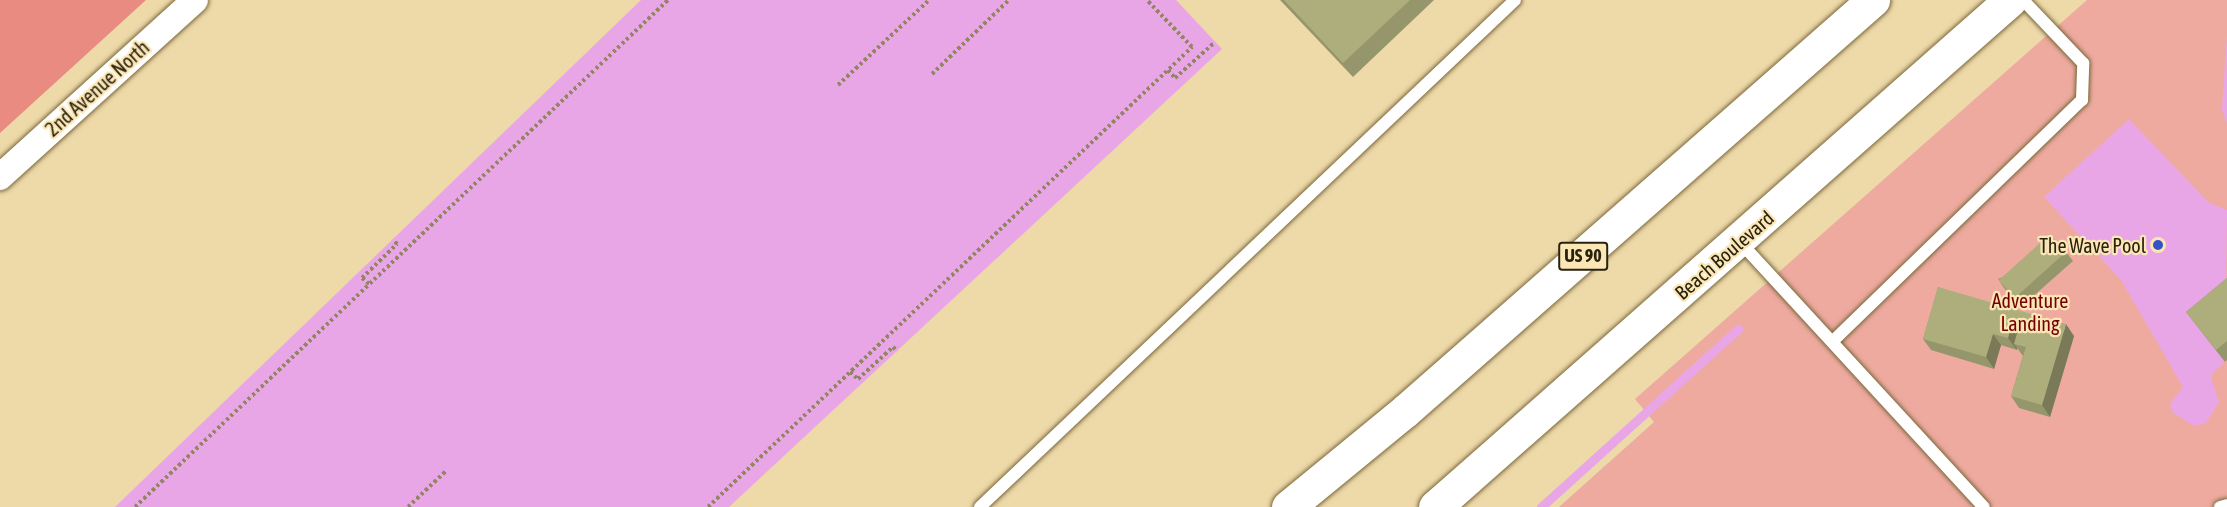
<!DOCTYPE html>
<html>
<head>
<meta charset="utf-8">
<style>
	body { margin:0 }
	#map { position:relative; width:2227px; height:507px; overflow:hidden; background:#eed9a9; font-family:"Asap Condensed",sans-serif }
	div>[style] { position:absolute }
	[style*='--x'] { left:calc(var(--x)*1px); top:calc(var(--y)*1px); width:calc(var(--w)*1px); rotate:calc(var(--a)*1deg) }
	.green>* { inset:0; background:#efaaa0 }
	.forest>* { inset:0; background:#e98b80 }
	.water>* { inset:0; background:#e9a6e7 }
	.stream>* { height:9px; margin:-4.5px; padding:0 4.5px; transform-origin:4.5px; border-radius:4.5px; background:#e9a6e7 }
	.path>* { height:4px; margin-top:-2px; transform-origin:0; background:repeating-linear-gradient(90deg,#938562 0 3px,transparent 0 6px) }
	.roads { filter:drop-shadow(0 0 2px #7a683b) drop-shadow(0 0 2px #7a683b) }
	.lane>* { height:12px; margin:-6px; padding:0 6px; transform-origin:6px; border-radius:6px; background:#fff }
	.street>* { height:26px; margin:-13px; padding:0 13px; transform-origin:13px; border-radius:13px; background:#fff }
	.highway>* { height:33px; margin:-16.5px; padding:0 16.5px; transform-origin:16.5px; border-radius:16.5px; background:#fff }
	.wall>* { inset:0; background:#96966c }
	.shaded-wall>* { inset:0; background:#7a7a58 }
	.building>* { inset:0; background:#aeae7d; transform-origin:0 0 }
	.dots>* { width:16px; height:16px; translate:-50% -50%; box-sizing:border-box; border:3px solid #fbe6b6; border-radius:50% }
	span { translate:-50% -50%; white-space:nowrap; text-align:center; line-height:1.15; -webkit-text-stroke:4.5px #fbe6b6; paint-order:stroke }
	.shield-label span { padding:2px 4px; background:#fbe6b6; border:2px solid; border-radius:4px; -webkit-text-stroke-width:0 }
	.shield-label { font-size:18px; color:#29220f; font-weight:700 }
	.street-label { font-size:20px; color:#29220f }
	.poi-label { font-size:20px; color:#29220f }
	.right { translate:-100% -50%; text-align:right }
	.park-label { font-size:20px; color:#750004 }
</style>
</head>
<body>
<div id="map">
	<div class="green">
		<div style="clip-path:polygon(2087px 0,2227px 0,2227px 507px,1559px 507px,1654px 422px,1635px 399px)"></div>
	</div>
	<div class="forest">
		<div style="clip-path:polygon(0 0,146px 0,0 133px)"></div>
	</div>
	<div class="water">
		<div style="clip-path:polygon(641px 0,1176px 0,1222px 49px,729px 507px,115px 507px)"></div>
		<div style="clip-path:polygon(2227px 35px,2227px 124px,2222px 110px)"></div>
		<div style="clip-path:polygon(2129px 119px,2208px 202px,2227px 210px,2225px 362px,2212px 374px,2212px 380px,2219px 402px,2206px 423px,2194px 426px,2172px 412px,2170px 404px,2183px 387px,2121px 280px,2044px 197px)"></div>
	</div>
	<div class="stream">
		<div style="--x:1541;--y:507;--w:266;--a:-42.1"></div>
	</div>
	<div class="path">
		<div style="--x:1168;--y:70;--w:11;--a:49"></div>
		<div style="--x:1175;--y:78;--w:54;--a:-42"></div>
		<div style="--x:932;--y:74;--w:107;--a:-43.9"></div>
		<div style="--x:838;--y:85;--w:125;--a:-43"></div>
		<div style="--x:369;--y:284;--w:9;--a:-139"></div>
		<div style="--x:362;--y:278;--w:49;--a:-44.2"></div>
		<div style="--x:397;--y:244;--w:6;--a:-129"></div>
		<div style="--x:850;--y:372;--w:11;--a:41"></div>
		<div style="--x:858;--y:379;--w:47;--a:-42.4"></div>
		<div style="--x:893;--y:347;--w:6;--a:45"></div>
		<div style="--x:135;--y:507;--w:736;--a:-43.57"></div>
		<div style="--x:408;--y:507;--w:52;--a:-43.5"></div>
		<div style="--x:708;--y:507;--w:668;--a:-43.54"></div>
		<div style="--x:1192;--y:47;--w:65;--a:-133.8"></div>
	</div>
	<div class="roads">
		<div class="lane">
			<div style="--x:1740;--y:242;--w:360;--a:47.4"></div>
			<div style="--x:1833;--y:341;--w:347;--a:-44.1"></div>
			<div style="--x:2082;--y:100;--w:37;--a:-88"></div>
			<div style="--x:2083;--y:63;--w:87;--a:-133.6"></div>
			<div style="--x:980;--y:507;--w:737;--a:-43.46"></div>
			<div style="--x:2220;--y:507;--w:7;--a:-16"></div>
		</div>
		<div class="street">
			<div style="--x:0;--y:177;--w:263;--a:-42.2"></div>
		</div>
		<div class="highway">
			<div style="--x:1288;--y:507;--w:151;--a:-39.4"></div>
			<div style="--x:1405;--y:411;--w:623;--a:-41.29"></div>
			<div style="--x:1435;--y:507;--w:767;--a:-41.4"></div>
		</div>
	</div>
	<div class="wall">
		<div style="clip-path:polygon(1280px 0,1434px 0,1353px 77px)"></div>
		<div style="clip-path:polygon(2066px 252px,2073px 261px,2021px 307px,2004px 288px,1998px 279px)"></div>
		<div style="clip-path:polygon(2227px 278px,2227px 360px,2225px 362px,2186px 312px)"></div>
		<div style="clip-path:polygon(1938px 287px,2074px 336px,2050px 417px,2019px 408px,2011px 396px,2023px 356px,2017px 348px,2017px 350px,2001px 345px,1994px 369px,1931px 350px,1923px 339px)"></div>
	</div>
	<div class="shaded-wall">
		<div style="clip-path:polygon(2012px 324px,2021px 335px,2014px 344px,2017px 348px,2017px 350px,2008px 338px)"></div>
		<div style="clip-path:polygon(2066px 324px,2074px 336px,2050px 417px,2042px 405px)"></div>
		<div style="clip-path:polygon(1993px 334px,2001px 345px,1994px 369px,1986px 357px)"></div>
	</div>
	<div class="building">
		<div style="clip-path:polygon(1284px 0,1410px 0,1343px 63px)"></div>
		<div style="left:2050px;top:234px;width:24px;height:69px;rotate:48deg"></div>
		<div style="clip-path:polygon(2227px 278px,2227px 341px,2216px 350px,2186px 312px)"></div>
		<div style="clip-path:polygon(1938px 287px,2066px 324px,2042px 405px,2011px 396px,2026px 347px,2014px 344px,2019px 326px,2012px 324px,2008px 338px,1993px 334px,1986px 357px,1923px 339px)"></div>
	</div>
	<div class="dots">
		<div style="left:2158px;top:245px;background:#3452c3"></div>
	</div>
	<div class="shield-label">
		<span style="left:1583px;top:256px">US 90</span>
	</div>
	<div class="street-label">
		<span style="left:97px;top:88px;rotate:-42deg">2nd Avenue North</span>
		<span style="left:1724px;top:255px;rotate:-41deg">Beach Boulevard</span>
	</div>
	<div class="poi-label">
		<span class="right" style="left:2146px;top:245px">The Wave Pool</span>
	</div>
	<div class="park-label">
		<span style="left:2030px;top:312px">Adventure<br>Landing</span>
	</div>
</div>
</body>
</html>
